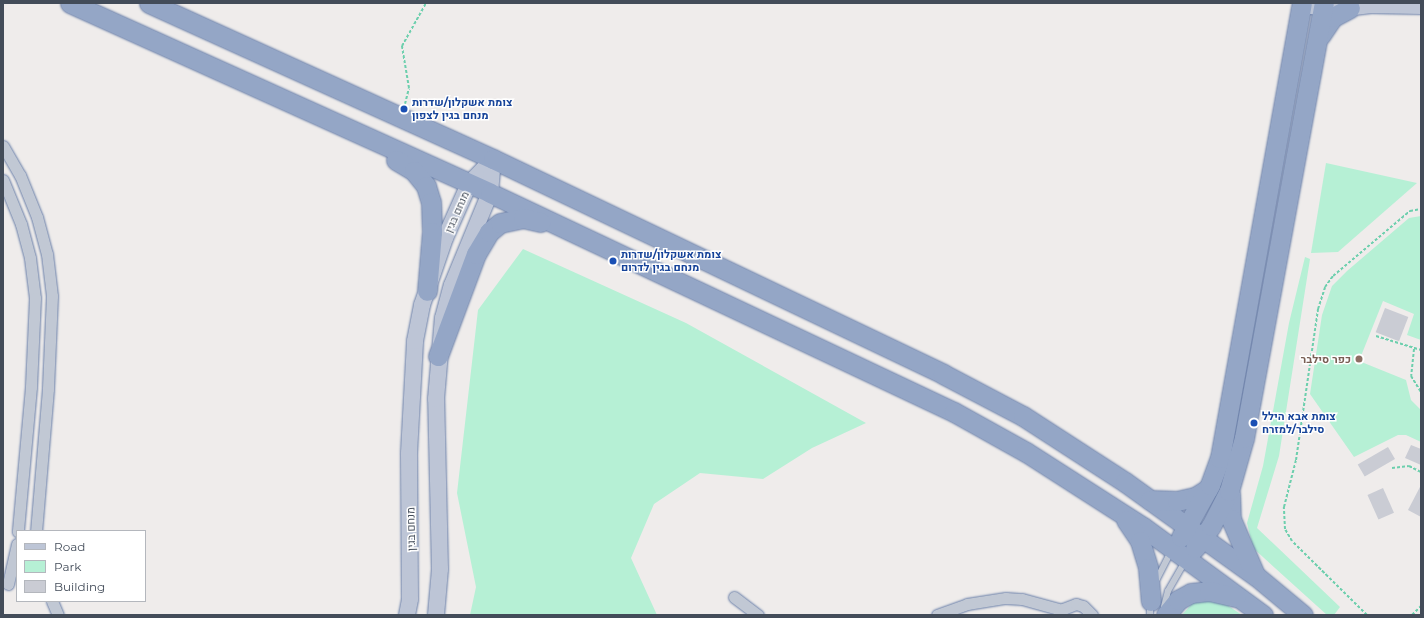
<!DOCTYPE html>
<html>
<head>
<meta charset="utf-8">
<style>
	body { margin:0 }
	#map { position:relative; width:1424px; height:618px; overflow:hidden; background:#efeceb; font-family:Montserrat,Heebo,sans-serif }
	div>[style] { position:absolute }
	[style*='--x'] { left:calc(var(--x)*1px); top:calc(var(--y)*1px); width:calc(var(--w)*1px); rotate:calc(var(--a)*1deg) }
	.green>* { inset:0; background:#b6f0d5 }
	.building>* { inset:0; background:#caccd4; transform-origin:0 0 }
	.path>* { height:2px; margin-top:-1px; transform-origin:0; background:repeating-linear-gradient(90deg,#6dcfad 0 3px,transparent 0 5px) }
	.roads { filter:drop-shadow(0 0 1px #6b80a9) drop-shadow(0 0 1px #6b80a9) }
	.service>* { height:5.5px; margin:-2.75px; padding:0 2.75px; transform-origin:2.75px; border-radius:2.75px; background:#c1c8d4 }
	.minor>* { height:11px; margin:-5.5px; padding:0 5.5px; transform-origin:5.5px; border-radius:5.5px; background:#c1c8d4 }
	.secondary>* { height:16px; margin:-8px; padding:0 8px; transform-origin:8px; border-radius:8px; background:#bdc5d6 }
	.trunk>* { height:19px; margin:-9.5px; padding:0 9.5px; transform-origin:9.5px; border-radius:9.5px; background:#94a6c6 }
	.dots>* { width:11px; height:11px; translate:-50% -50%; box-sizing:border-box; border:2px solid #fff; border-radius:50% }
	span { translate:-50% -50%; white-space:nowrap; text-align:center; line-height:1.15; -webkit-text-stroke:3px #fff; paint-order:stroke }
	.transit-label { font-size:11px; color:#164399; font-weight:700 }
	.left { translate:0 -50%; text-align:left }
	.street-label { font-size:11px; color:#434c59 }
	.education-label { font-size:11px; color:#785e54; font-weight:700 }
	.right { translate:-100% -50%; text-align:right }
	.frame { position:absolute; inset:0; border:4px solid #434c59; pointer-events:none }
	.legend { position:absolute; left:16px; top:530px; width:130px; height:72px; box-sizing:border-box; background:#fff; border:1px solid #b4b7bd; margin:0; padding:5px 7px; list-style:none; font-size:12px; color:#434c59 }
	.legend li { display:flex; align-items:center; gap:8px; height:20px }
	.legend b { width:20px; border:1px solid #b4b7bd }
</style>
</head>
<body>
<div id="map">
	<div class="green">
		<div style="clip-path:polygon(1326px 163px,1417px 183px,1338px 252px,1311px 253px)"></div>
		<div style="clip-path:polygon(1421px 216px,1421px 340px,1407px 335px,1414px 314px,1383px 301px,1359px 361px,1406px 380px,1411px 400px,1421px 410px,1421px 442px,1406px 435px,1398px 435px,1354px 457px,1310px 394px,1322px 315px,1332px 286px,1347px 271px,1409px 218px)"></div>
		<div style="clip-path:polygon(523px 249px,686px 323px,866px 423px,812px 448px,763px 479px,700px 473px,654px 504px,631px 558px,657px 615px,470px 615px,476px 587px,457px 493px,478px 310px)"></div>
		<div style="clip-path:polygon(1305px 257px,1310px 259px,1279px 456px,1257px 528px,1340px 607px,1334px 615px,1327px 615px,1253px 548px,1247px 523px,1263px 466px,1289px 323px)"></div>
		<div style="clip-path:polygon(1196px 599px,1221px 601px,1242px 615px,1182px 615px)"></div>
	</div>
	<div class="building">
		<div style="left:1385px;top:308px;width:25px;height:26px;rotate:21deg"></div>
		<div style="clip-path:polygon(1411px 445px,1421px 449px,1421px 465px,1405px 458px)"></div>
		<div style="left:1388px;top:447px;width:14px;height:35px;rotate:60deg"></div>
		<div style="clip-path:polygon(1421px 485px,1421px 517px,1408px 510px)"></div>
		<div style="left:1383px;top:488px;width:27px;height:17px;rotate:66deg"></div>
	</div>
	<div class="path">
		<div style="--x:405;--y:104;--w:16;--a:-76"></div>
		<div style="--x:409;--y:88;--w:43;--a:-99.5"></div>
		<div style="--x:402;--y:46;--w:49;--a:-60.8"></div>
		<div style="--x:1376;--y:336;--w:47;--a:17.3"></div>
		<div style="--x:1414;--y:349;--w:27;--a:96"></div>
		<div style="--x:1411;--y:376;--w:19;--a:58"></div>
		<div style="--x:1392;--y:468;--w:17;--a:-7"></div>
		<div style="--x:1409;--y:466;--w:13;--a:27"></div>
		<div style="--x:1367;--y:615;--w:105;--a:-135.4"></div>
		<div style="--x:1292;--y:541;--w:14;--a:-120"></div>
		<div style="--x:1285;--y:529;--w:22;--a:-93"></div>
		<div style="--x:1284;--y:507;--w:49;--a:-75.7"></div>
		<div style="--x:1296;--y:460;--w:153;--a:-81.7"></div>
		<div style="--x:1318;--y:309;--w:23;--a:-72"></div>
		<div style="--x:1325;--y:287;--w:14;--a:-54"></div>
		<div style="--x:1333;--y:276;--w:101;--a:-40.2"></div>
		<div style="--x:1410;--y:211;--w:11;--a:-10"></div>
		<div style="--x:1412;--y:615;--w:13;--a:-45"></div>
	</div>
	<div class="roads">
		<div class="service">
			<div style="--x:1156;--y:581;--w:33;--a:-63"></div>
			<div style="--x:1164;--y:607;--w:16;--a:-76"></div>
			<div style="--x:1168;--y:591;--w:34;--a:-60"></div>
			<div style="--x:1150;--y:615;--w:12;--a:-90"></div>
		</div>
		<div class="minor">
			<div style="--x:3;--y:146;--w:34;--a:60"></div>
			<div style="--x:20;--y:175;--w:45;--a:68"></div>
			<div style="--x:37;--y:217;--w:38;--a:75"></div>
			<div style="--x:47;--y:254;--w:42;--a:83.2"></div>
			<div style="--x:52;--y:296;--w:93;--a:92.5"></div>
			<div style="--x:48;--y:389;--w:143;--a:94.8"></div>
			<div style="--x:3;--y:180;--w:48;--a:67.8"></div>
			<div style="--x:21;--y:224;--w:35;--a:75"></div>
			<div style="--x:30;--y:258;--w:40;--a:82.9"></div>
			<div style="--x:35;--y:298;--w:89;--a:92.6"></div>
			<div style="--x:31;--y:387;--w:145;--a:95.2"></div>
			<div style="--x:8;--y:584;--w:41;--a:-77.3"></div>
			<div style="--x:734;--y:597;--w:30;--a:37"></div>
			<div style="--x:52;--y:601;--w:15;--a:67"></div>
			<div style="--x:937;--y:615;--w:32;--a:-20"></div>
			<div style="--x:967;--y:604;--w:39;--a:-9"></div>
			<div style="--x:1006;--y:598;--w:16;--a:4"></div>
			<div style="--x:1022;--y:599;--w:41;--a:15.4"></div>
			<div style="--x:1059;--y:615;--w:7;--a:-56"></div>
			<div style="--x:1063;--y:609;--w:14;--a:-21"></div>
			<div style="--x:1076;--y:604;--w:7;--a:16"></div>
			<div style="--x:1083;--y:606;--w:13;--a:45"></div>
		</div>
		<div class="secondary">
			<div style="--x:1302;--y:5;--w:36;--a:6"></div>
			<div style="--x:1338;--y:9;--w:33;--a:-7"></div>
			<div style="--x:1371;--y:5;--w:50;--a:1.1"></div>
			<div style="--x:407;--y:615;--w:16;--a:-79"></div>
			<div style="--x:410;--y:599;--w:146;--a:-90.4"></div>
			<div style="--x:409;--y:453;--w:112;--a:-86.9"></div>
			<div style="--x:415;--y:341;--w:37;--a:-79"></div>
			<div style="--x:422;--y:305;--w:71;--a:-71.1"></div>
			<div style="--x:445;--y:238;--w:59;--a:-66"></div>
			<div style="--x:469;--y:184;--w:35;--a:-46"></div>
			<div style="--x:436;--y:615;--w:46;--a:-85"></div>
			<div style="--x:440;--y:569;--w:170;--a:-91.3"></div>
			<div style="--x:436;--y:399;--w:81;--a:-85.1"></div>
			<div style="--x:443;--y:318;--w:34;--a:-75"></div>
			<div style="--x:452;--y:285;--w:100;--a:-67.6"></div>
			<div style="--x:490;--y:193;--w:34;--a:-85"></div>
		</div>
		<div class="trunk">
			<div style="--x:70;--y:3;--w:461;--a:24.3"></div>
			<div style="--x:490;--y:193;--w:513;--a:25.27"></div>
			<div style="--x:954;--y:412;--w:82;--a:29.1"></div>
			<div style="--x:1026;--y:452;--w:139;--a:32.7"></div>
			<div style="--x:1143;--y:527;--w:149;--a:36.3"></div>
			<div style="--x:149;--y:3;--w:378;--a:24.4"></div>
			<div style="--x:493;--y:159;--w:499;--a:25.5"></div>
			<div style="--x:943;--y:374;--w:90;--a:27.7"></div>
			<div style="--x:1023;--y:416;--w:121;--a:32.9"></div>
			<div style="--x:1125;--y:482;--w:161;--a:35.7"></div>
			<div style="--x:1256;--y:576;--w:61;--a:39.7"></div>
			<div style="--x:1320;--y:36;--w:23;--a:-56"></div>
			<div style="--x:1333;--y:17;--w:19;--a:-28"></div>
			<div style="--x:396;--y:160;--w:21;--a:31"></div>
			<div style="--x:414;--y:171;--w:19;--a:51"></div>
			<div style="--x:426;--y:186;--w:17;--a:73"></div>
			<div style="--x:431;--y:202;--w:30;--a:88"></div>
			<div style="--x:432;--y:232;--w:59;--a:94.8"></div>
			<div style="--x:438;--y:356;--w:109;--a:-69.6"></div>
			<div style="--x:476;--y:254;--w:26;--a:-59"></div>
			<div style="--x:489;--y:232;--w:14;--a:-39"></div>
			<div style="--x:500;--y:223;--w:24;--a:-12"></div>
			<div style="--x:523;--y:218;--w:18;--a:13"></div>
			<div style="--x:1230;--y:493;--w:26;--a:88"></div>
			<div style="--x:1231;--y:519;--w:61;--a:66.8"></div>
			<div style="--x:1150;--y:500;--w:27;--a:2"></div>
			<div style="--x:1177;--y:501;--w:18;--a:-13"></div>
			<div style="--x:1195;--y:497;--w:15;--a:-32"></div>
			<div style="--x:1126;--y:520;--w:25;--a:56"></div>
			<div style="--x:1140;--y:541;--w:28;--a:73"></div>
			<div style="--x:1148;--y:568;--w:33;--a:85"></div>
			<div style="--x:1181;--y:537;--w:60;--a:-60.9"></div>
			<div style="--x:1210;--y:485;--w:29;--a:-70"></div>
			<div style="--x:1220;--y:458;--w:462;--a:-79.8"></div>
			<div style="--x:1195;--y:548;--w:27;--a:-54"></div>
			<div style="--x:1211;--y:526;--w:39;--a:-63"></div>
			<div style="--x:1229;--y:491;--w:55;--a:-74.2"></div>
			<div style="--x:1244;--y:438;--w:442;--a:-79.6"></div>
			<div style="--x:1166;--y:615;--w:19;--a:-51"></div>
			<div style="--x:1178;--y:600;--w:15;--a:-28"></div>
			<div style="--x:1191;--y:593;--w:18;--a:-6"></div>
			<div style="--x:1209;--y:591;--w:27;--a:13"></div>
		</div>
	</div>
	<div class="dots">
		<div style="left:404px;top:109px;background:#1a4fb4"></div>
		<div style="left:613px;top:261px;background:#1a4fb4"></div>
		<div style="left:1359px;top:359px;background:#8d6e63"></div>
		<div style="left:1254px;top:423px;background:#1a4fb4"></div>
	</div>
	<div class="transit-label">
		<span class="left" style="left:412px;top:109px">צומת אשקלון/שדרות<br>מנחם בגין לצפון</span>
		<span class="left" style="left:621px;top:261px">צומת אשקלון/שדרות<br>מנחם בגין לדרום</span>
		<span class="left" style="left:1262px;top:423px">צומת אבא הילל<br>סילבר/למזרח</span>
	</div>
	<div class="street-label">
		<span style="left:457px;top:212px;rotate:-66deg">מנחם בגין</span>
		<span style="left:411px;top:529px;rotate:-91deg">מנחם בגין</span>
	</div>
	<div class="education-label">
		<span class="right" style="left:1351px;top:359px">כפר סילבר</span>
	</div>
	<div class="frame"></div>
	<ul class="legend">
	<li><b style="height:5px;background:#bdc5d6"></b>Road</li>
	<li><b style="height:11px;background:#b6f0d5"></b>Park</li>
	<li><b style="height:11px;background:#caccd4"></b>Building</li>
	</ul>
</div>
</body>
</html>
